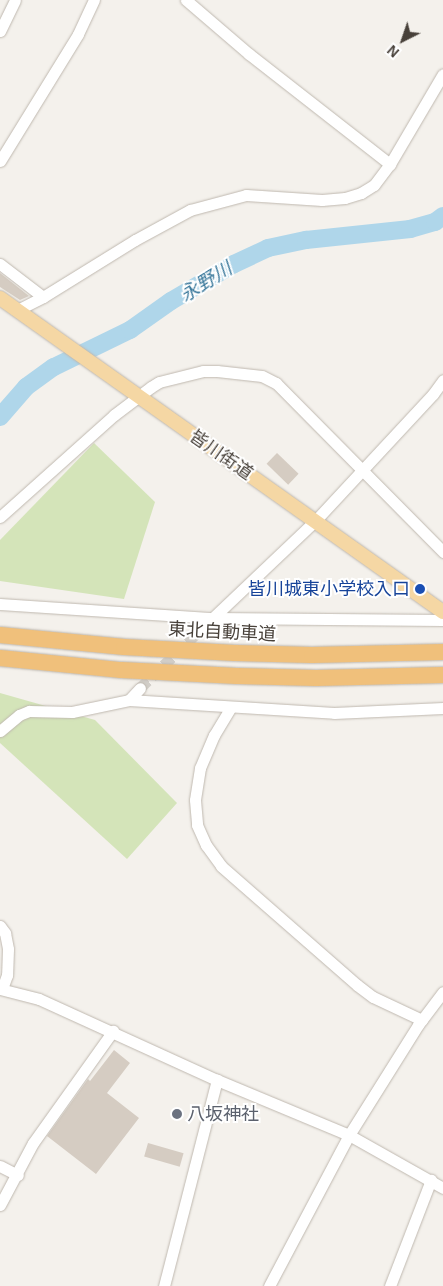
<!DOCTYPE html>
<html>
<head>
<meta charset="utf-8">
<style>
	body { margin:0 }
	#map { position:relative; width:443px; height:1286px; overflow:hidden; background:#f4f1ec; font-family:Helvetica,"Noto Sans JP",sans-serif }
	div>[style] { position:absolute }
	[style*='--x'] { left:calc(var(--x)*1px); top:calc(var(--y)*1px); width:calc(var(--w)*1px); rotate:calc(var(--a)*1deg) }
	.green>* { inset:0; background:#d4e4b9 }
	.river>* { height:18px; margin:-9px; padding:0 9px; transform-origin:9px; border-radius:9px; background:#afd6ea }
	.building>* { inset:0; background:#d5ccc2; transform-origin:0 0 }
	.minor-tunnel>* { height:11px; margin-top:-5.5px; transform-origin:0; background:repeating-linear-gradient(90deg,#d2cec8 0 11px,transparent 0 16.5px) }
	.roads { filter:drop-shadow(0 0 1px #bfb8af) drop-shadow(0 0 1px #bfb8af) }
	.minor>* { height:11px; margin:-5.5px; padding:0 5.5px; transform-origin:5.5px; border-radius:5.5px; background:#fff }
	.major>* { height:14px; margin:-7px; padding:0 7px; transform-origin:7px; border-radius:7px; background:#f5d7a4 }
	.highway>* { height:16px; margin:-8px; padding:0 8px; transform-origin:8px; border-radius:8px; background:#f0c07b }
	.dots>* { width:14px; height:14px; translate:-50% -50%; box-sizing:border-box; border:2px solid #fff; border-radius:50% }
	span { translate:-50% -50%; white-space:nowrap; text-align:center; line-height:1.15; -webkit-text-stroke:4px #fff; paint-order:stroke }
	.street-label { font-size:18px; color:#48413a }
	.transit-label { font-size:18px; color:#164399 }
	.right { translate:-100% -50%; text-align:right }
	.worship-label { font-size:18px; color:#5b616d }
	.left { translate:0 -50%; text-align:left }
	.water-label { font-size:19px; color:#39789b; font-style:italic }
	.north { position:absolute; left:378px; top:15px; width:50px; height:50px; -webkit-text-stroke:4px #fff; paint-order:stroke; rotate:221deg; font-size:14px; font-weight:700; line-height:20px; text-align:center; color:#48413a }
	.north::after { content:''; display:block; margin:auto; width:18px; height:22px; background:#48413a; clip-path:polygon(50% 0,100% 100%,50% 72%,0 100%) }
</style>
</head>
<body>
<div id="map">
	<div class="green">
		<div style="clip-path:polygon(94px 443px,155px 502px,124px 599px,0 581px,0 540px)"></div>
		<div style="clip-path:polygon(0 693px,95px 720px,177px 803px,127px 859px,0 743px)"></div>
	</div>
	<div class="river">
		<div style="--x:0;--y:417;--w:40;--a:-49"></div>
		<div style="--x:26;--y:387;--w:34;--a:-36"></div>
		<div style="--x:54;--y:367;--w:85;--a:-26"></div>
		<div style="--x:130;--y:330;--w:50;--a:-35.3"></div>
		<div style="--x:171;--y:301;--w:73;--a:-30.4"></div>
		<div style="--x:234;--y:264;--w:38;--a:-25"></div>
		<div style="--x:268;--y:248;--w:39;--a:-12"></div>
		<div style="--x:306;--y:240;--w:105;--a:-6"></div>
		<div style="--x:410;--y:229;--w:26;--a:-16"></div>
		<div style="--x:435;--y:222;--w:10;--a:-37"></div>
	</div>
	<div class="building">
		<div style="clip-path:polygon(0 273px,29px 296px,20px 300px,0 287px)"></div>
		<div style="left:277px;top:453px;width:30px;height:15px;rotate:44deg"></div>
		<div style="clip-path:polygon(114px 1050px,130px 1063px,107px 1093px,139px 1118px,96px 1174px,47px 1136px,88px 1079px,90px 1081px)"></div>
		<div style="left:148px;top:1143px;width:37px;height:14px;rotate:16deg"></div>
	</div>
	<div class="minor-tunnel">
		<div style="--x:140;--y:688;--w:82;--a:-44"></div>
	</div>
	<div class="roads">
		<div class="minor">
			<div style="--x:186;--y:0;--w:83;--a:40.6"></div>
			<div style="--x:249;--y:54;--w:179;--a:38"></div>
			<div style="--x:0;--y:31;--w:34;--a:-64"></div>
			<div style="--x:0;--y:161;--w:149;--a:-58.4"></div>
			<div style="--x:78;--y:34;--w:38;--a:-65"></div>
			<div style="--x:0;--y:264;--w:54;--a:37.5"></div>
			<div style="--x:43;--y:297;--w:29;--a:153"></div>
			<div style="--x:43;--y:297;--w:108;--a:-31.8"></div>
			<div style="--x:135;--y:240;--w:63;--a:-28.6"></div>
			<div style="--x:190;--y:210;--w:58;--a:-15"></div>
			<div style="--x:246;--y:195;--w:76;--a:3.8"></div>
			<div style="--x:322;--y:200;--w:23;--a:-5"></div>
			<div style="--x:345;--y:198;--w:17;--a:-17"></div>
			<div style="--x:361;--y:193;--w:15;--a:-32"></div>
			<div style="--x:374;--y:185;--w:26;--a:-53"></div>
			<div style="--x:390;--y:164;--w:104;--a:-59.5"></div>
			<div style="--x:0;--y:517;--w:153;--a:-41.8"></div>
			<div style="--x:114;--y:415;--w:46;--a:-37.1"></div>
			<div style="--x:151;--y:387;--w:9;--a:-32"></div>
			<div style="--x:159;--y:382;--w:45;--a:-14"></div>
			<div style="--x:203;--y:371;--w:14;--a:0"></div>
			<div style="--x:217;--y:371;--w:45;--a:6.3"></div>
			<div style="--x:262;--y:376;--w:16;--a:27"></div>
			<div style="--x:276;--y:383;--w:238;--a:45.3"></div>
			<div style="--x:0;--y:604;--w:213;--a:3.8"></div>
			<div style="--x:213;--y:618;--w:230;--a:0.5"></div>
			<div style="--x:199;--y:631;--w:160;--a:-43.5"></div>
			<div style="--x:315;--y:521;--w:173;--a:-47.1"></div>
			<div style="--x:433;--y:394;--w:17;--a:-54"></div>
			<div style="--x:129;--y:700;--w:16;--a:-47"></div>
			<div style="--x:231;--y:707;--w:33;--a:121"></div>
			<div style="--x:214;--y:735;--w:36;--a:113"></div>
			<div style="--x:200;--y:768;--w:32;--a:99"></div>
			<div style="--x:195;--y:800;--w:25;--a:85"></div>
			<div style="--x:197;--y:825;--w:22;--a:66"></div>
			<div style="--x:206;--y:845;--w:26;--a:54"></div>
			<div style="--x:221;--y:866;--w:181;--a:41.2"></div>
			<div style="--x:357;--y:985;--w:20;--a:37"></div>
			<div style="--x:373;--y:997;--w:54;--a:25.1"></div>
			<div style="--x:0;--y:731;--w:25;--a:-40"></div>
			<div style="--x:19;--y:715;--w:11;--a:-22"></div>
			<div style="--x:29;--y:711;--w:43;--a:1.3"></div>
			<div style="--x:72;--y:712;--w:58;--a:-11.9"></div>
			<div style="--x:129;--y:700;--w:205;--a:3.6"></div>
			<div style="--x:334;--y:713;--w:109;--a:-2.6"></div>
			<div style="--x:0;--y:926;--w:9;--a:54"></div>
			<div style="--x:5;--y:933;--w:16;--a:79"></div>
			<div style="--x:8;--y:949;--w:26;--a:92"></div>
			<div style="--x:7;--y:975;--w:15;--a:110"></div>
			<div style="--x:0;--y:989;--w:40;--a:14.4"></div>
			<div style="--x:39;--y:999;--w:196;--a:24.5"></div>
			<div style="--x:217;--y:1080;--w:143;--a:22.6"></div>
			<div style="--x:349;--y:1135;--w:108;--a:29.4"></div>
			<div style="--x:0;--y:1166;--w:20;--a:27"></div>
			<div style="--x:0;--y:1205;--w:70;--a:-62"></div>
			<div style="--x:33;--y:1143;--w:138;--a:-54.5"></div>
			<div style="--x:164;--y:1286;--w:213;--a:-75.6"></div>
			<div style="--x:269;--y:1286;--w:171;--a:-62.1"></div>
			<div style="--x:349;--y:1135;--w:130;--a:-57.9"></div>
			<div style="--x:418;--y:1025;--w:41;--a:-52.9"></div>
			<div style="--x:390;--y:1286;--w:114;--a:-68.9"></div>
		</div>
		<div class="major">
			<div style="--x:0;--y:298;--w:543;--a:35.33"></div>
		</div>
		<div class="highway">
			<div style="--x:0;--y:635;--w:125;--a:5.5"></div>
			<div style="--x:124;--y:647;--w:111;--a:3.1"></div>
			<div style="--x:235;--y:653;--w:77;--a:1.5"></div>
			<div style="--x:312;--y:655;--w:131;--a:-1.3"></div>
			<div style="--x:0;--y:658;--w:122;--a:5.7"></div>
			<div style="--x:121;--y:670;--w:116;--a:3"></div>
			<div style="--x:237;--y:676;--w:79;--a:1.5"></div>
			<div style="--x:316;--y:678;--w:127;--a:-1.4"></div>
		</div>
	</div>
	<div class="dots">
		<div style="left:420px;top:589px;background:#1a4fb4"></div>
		<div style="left:177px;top:1114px;background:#6b7280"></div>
	</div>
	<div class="street-label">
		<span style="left:221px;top:455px;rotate:35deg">皆川街道</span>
		<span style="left:222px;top:632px;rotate:3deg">東北自動車道</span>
	</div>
	<div class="transit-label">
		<span class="right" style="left:410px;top:589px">皆川城東小学校入口</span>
	</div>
	<div class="worship-label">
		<span class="left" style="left:187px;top:1114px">八坂神社</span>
	</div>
	<div class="water-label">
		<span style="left:206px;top:282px;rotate:-32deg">永野川</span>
	</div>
	<div class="north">N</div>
</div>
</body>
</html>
